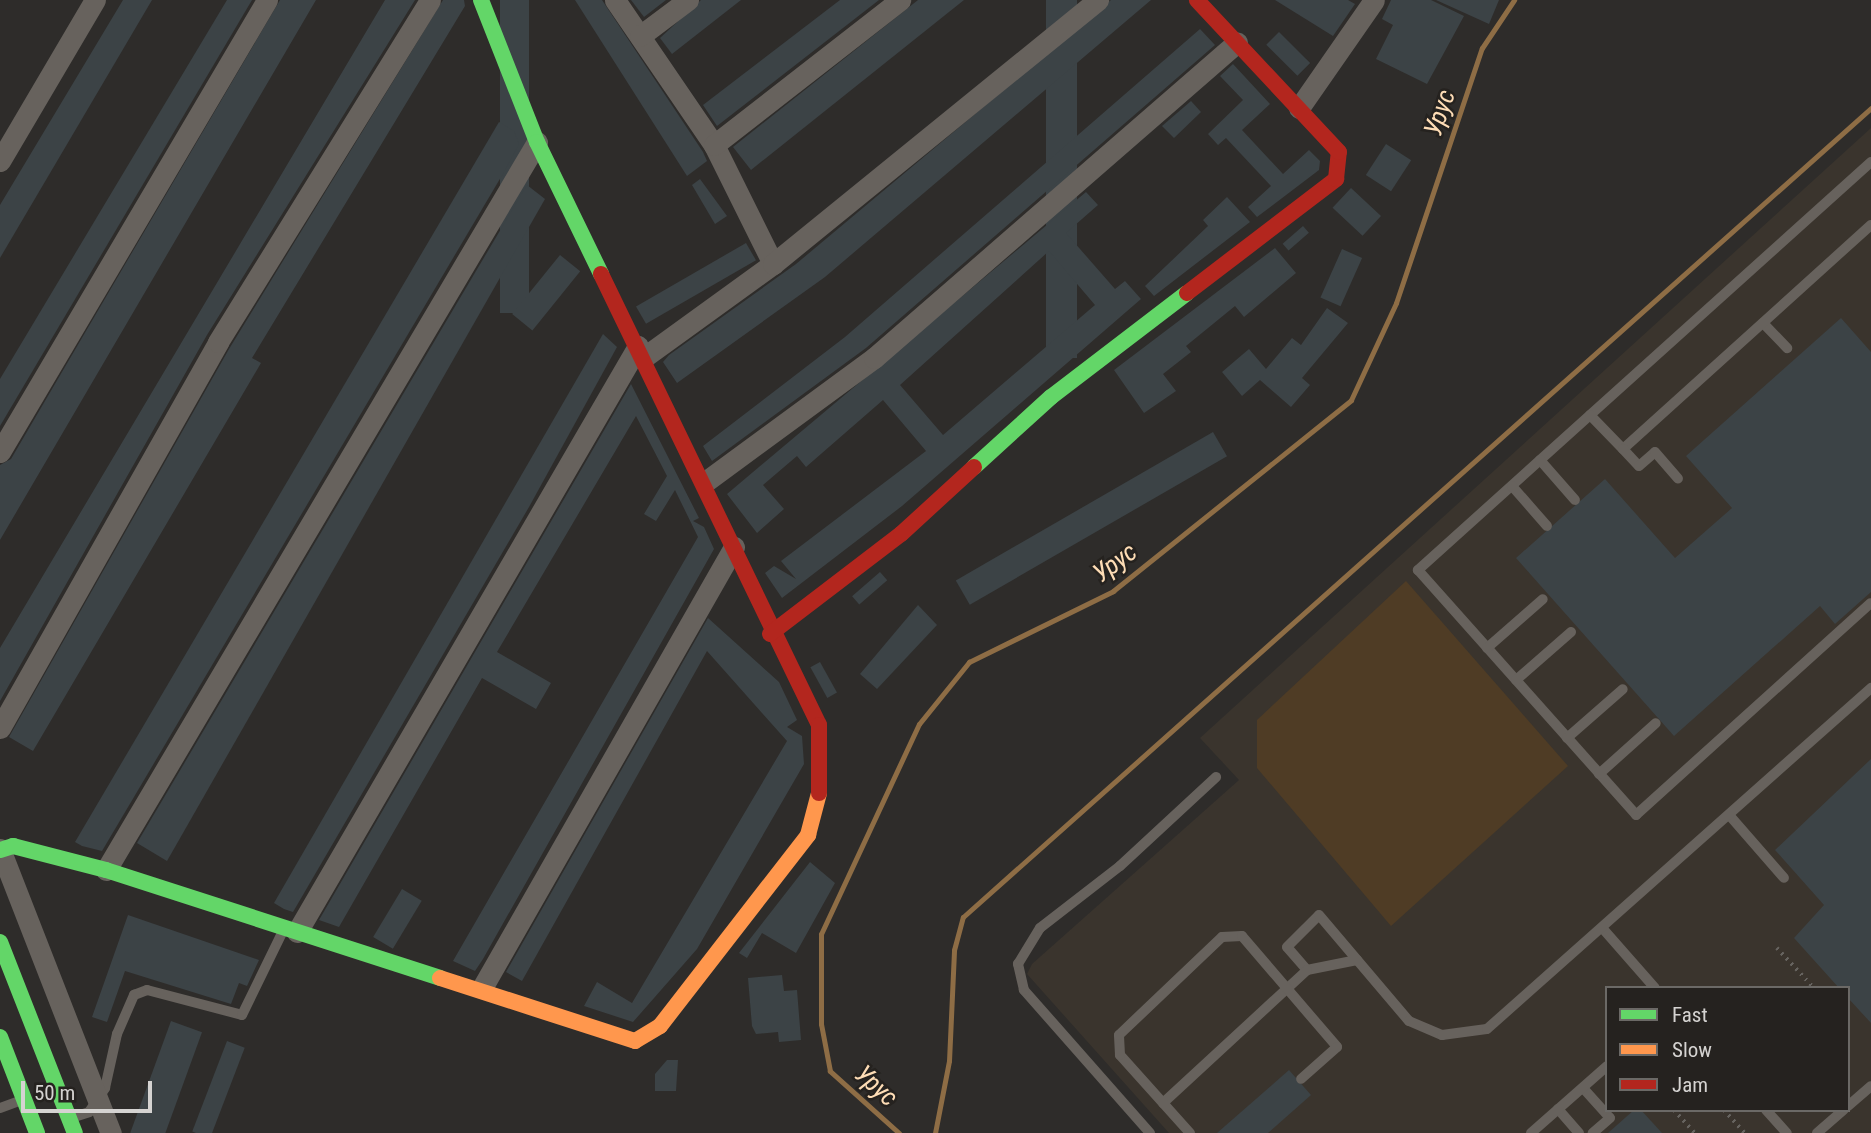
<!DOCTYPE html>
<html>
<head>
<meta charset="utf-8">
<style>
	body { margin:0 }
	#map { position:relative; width:1871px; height:1133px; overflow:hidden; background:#2e2c2a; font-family:"Roboto Condensed",sans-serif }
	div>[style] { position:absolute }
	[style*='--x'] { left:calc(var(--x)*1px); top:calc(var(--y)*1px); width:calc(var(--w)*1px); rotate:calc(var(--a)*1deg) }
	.built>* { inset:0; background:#3a342d }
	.green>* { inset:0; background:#4f3c25 }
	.stream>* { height:5px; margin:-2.5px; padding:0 2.5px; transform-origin:2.5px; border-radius:2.5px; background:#8e6d45 }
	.building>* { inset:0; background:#3c4346; transform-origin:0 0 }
	.path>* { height:3.5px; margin-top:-1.75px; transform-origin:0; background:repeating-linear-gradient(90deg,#66635f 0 2px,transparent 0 7px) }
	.lane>* { height:10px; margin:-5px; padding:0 5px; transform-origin:5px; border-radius:5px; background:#67625d }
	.street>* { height:21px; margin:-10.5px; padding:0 10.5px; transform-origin:10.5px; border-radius:10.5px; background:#67625d }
	.fast>* { height:16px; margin:-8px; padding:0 8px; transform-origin:8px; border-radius:8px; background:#63d668 }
	.slow>* { height:16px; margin:-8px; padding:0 8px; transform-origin:8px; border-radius:8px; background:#ff974d }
	.jam>* { height:16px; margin:-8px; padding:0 8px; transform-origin:8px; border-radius:8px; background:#b3261e }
	span { translate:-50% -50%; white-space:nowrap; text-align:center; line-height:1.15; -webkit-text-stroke:5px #25221f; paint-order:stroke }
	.water-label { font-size:26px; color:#feddb6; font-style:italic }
	.legend { position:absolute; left:1605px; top:986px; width:245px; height:126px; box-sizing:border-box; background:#25221f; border:2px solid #6b6966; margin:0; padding:9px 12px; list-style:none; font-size:21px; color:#d5d3d1 }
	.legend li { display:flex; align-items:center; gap:14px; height:35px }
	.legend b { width:35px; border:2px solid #6b6966 }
	.scale { position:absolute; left:21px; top:1081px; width:131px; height:32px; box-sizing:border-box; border:4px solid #d5d3d1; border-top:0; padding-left:9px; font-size:21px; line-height:24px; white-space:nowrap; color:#d5d3d1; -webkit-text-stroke:5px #25221f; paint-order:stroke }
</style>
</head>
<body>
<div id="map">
	<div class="built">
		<div style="clip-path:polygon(evenodd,1871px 128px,1871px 1133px,1169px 1133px,1027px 974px,1032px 964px,1239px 780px,1200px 738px,1871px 128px,1607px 988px,1848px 988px,1848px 1110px,1607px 1110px,1607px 988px)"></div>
	</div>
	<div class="green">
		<div style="clip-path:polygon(1406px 581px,1568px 766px,1391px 926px,1257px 768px,1257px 720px)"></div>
	</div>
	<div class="stream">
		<div style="--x:899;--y:1133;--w:93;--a:-138.1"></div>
		<div style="--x:830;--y:1071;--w:48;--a:-100.8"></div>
		<div style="--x:821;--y:1024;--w:90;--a:-90"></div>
		<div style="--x:821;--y:934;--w:232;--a:-65"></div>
		<div style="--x:919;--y:724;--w:80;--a:-51.1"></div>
		<div style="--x:969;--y:662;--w:161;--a:-26.2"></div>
		<div style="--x:1113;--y:591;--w:305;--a:-38.7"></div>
		<div style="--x:1351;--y:400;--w:107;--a:-65.1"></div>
		<div style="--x:1396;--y:303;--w:269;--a:-71.4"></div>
		<div style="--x:1482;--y:48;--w:58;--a:-56.3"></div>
		<div style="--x:935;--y:1133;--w:73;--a:-79"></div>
		<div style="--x:949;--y:1061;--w:111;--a:-87.4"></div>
		<div style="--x:954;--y:950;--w:34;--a:-75"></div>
		<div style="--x:963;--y:917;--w:1216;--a:-41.7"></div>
	</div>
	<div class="building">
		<div style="clip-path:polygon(123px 0,152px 0,0 258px,0 205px)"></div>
		<div style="clip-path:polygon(227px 0,252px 0,0 426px,0 379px)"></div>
		<div style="clip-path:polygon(280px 0,316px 0,0 540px,0 465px,11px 459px)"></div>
		<div style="clip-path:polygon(385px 0,415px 0,207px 335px,0 701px,0 648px)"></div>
		<div style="clip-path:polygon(443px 0,464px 0,465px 6px,252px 358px,261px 363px,33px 751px,9px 737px,229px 349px)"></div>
		<div style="left:500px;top:0;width:29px;height:313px"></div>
		<div style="clip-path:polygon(575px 0,602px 0,703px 152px,707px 161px,687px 176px)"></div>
		<div style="clip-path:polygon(631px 0,666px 0,644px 17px)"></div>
		<div style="clip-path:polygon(701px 0,741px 0,672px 54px,660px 38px)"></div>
		<div style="clip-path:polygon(840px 0,879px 0,717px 126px,703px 105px)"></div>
		<div style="clip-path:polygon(918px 0,964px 0,751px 170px,733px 147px)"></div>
		<div style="left:1046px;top:0;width:31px;height:358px"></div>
		<div style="clip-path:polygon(1111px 0,1151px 0,825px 277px,677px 383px,663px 362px,669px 355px,796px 264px)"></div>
		<div style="clip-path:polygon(1275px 0,1348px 0,1355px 4px,1333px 36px)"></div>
		<div style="clip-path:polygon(1391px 0,1431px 0,1464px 16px,1427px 84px,1376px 59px,1393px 25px,1382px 19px)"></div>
		<div style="clip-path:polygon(1436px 0,1499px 0,1489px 24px)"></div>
		<div style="clip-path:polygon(1200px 29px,1215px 45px,866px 348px,712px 461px,703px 446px,845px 337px)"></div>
		<div style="left:1279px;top:32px;width:44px;height:18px;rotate:45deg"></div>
		<div style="clip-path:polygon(1233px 64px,1270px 104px,1242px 130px,1283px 174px,1309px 150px,1320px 161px,1319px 170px,1257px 217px,1248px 207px,1271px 186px,1226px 138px,1218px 145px,1208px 134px,1243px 100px,1220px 76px)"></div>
		<div style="clip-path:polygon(1191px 101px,1201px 112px,1174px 138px,1162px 126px)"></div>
		<div style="clip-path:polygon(499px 122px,514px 131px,519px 144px,504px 172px,102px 851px,82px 846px,75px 842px)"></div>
		<div style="left:1386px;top:144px;width:30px;height:37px;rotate:33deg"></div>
		<div style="clip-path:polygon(700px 179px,727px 216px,715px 224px,692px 185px)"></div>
		<div style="clip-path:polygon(527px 185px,545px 199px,167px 861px,137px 843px)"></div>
		<div style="left:1351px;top:188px;width:41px;height:27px;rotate:43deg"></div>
		<div style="clip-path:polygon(evenodd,1086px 192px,1098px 205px,1066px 233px,1115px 289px,1125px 281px,1141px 299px,902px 506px,782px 598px,765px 573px,774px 566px,796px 579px,781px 561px,926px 451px,883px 400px,806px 467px,797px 456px,763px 485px,784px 509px,757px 533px,727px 494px,1086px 192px,1049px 251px,1095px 305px,943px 435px,900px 385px,1049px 251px)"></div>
		<div style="clip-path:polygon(1227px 197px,1250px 222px,1154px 296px,1145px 286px,1208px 226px,1203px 220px)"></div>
		<div style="left:1303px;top:226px;width:9px;height:27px;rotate:49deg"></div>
		<div style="left:746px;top:243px;width:20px;height:127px;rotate:60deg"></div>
		<div style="clip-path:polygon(1275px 248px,1296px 273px,1244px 317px,1235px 306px,1186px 346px,1191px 352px,1163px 374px,1176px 391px,1144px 413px,1114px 370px)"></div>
		<div style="left:1342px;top:249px;width:22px;height:53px;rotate:24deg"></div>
		<div style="left:560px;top:255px;width:26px;height:76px;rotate:39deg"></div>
		<div style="clip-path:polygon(1327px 308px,1348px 323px,1302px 378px,1310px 385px,1291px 407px,1260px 380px,1242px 396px,1222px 372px,1249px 349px,1266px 369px,1292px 338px,1301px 345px)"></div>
		<div style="clip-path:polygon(1841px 318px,1871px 352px,1871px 592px,1835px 624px,1820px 606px,1674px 736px,1516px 558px,1605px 479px,1675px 558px,1732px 508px,1686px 456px)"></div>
		<div style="clip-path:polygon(603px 334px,617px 347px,529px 507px,293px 912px,284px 909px,274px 903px)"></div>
		<div style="clip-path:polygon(631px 384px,699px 518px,693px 521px,704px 527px,714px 549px,483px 959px,475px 971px,453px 961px,698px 537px,675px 490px,656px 521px,644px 514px,667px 476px,636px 416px,497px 652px,551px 683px,536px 709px,482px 678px,339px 927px,319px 920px)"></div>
		<div style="left:1213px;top:432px;width:28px;height:297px;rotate:60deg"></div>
		<div style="left:880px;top:572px;width:11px;height:37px;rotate:49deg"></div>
		<div style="clip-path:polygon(918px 605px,937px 625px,877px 689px,860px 674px)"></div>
		<div style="clip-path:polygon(708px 618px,779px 682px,797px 720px,787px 727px,802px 736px,804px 764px,697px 949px,633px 1022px,584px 1006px,597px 982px,632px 1003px,787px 741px,707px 651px,522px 981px,506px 972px)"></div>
		<div style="left:820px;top:662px;width:35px;height:11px;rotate:61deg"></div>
		<div style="clip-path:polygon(1871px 759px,1871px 1023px,1848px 998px,1848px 988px,1839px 988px,1794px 938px,1824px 905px,1775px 850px)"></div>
		<div style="clip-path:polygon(810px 862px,835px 883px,796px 953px,762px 933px,747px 958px,739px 953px)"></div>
		<div style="left:402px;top:889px;width:23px;height:56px;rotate:31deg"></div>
		<div style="clip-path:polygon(128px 915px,259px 960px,247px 986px,239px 983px,231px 1004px,125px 971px,107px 1022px,92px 1017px)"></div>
		<div style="clip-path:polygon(782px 975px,784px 991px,797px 990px,801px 1040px,779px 1042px,778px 1032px,756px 1034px,752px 1026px,748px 978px)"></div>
		<div style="left:171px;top:1021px;width:33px;height:119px;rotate:20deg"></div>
		<div style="left:227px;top:1041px;width:19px;height:97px;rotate:21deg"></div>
		<div style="clip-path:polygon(667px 1060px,678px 1060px,676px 1091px,655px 1091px,655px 1074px)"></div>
		<div style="clip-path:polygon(1289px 1070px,1311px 1095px,1268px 1133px,1217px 1133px)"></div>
		<div style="clip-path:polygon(1634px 1110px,1641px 1110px,1662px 1133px,1608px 1133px)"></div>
	</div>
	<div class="path">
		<div style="--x:1777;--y:948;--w:54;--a:47.2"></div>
		<div style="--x:1674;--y:1110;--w:31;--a:48"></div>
		<div style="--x:1724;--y:1110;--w:31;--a:48"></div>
	</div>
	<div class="lane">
		<div style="--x:1871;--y:162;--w:610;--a:137.99"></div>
		<div style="--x:1418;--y:570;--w:328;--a:48.3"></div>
		<div style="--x:1636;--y:815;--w:316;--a:-42.1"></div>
		<div style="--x:1763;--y:323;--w:35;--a:46"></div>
		<div style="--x:1590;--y:415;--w:47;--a:45.9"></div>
		<div style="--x:1623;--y:449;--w:334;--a:-42.1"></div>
		<div style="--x:1623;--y:449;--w:23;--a:47"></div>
		<div style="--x:1639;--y:466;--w:21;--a:-41"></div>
		<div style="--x:1655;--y:452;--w:35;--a:49"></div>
		<div style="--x:1540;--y:460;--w:53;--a:48.8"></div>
		<div style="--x:1512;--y:486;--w:53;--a:48.8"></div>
		<div style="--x:1487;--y:648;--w:74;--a:-41.2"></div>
		<div style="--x:1516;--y:680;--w:73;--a:-41.1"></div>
		<div style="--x:1567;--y:738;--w:74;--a:-41.2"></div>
		<div style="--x:1599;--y:774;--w:76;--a:-41.8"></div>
		<div style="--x:1730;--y:816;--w:82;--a:48.9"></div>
		<div style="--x:1604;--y:930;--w:77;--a:48.7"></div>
		<div style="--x:1357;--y:960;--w:51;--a:168.7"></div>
		<div style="--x:1307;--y:970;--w:30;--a:-131"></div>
		<div style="--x:1287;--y:947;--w:45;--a:-45"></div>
		<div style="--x:1319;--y:915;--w:139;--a:49.7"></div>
		<div style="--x:1409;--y:1021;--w:36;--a:23"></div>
		<div style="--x:1442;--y:1035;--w:45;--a:-7.6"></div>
		<div style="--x:1487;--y:1029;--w:514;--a:-41.61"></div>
		<div style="--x:1583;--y:1088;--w:40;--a:48"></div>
		<div style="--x:1610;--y:1118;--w:23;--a:139"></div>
		<div style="--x:1163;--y:1103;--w:196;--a:-42.7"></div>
		<div style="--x:1848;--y:1106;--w:30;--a:-41"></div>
		<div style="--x:0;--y:1108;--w:23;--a:-20"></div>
		<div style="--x:1558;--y:1109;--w:32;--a:49"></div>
		<div style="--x:1766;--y:1110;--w:31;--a:48"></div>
		<div style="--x:71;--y:1118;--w:19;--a:-18"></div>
		<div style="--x:89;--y:1112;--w:29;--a:-56"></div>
		<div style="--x:105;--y:1088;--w:55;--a:-77.5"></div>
		<div style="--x:117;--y:1034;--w:43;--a:-66.4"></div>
		<div style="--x:134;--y:995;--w:14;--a:-21"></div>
		<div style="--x:147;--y:990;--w:98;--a:14.7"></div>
		<div style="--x:242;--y:1015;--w:93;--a:-64"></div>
		<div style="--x:1150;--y:1133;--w:191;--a:-131.4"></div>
		<div style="--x:1024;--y:990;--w:27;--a:-103"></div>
		<div style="--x:1018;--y:964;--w:42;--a:-58.6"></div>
		<div style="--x:1040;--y:928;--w:101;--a:-37.8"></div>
		<div style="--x:1120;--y:866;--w:131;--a:-42.8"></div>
		<div style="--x:1190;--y:1133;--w:105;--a:-131.9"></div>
		<div style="--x:1120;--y:1055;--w:20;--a:-93"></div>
		<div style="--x:1119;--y:1035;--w:142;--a:-43.6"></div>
		<div style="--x:1222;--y:937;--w:20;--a:-3"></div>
		<div style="--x:1242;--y:936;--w:146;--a:49.4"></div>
		<div style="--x:1337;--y:1047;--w:48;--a:138.4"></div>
		<div style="--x:1531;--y:1133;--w:101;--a:-41.4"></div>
		<div style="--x:1817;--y:1133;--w:35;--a:-41"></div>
	</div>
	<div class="street">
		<div style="--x:615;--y:0;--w:176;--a:55.7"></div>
		<div style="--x:714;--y:145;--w:133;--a:63.6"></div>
		<div style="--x:640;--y:36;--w:60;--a:-36.9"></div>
		<div style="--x:1299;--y:108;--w:131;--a:-55.2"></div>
		<div style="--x:714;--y:145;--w:236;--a:-37.9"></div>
		<div style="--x:0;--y:161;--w:187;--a:-59.5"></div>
		<div style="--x:643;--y:358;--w:160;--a:-35.9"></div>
		<div style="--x:773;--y:264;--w:419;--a:-39.1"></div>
		<div style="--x:0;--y:452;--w:525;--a:-59.43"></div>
		<div style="--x:705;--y:482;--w:210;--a:-36.3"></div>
		<div style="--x:874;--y:358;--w:481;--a:-41"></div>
		<div style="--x:0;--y:728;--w:443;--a:-60.5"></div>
		<div style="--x:218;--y:342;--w:402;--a:-58.2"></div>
		<div style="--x:0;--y:849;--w:305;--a:68.7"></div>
		<div style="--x:106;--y:870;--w:846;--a:-59.37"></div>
		<div style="--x:297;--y:932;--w:678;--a:-59.8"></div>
		<div style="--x:482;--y:988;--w:508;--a:-60.26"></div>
	</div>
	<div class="fast">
		<div style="--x:481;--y:0;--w:153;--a:68.5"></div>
		<div style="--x:537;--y:142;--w:147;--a:64.1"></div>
		<div style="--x:974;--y:467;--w:104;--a:-42.3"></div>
		<div style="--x:1051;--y:397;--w:171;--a:-37.4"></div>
		<div style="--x:0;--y:850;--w:14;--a:-17"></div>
		<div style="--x:13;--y:846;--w:96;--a:14.5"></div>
		<div style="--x:106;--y:870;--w:351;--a:17.9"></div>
		<div style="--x:0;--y:942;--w:205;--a:68.6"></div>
		<div style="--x:0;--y:1037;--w:103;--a:68.9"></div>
	</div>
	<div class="slow">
		<div style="--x:440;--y:978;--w:205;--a:17.9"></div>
		<div style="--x:635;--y:1041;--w:29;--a:-31"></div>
		<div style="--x:660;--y:1026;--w:242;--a:-52.2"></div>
		<div style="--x:808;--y:835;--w:43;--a:-75.3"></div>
	</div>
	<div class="jam">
		<div style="--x:601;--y:274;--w:501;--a:64.2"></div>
		<div style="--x:819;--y:725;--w:68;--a:90"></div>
		<div style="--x:1187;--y:293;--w:188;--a:-37.4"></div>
		<div style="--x:1336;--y:179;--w:27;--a:-84"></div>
		<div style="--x:1339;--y:152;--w:208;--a:-133.1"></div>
		<div style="--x:770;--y:634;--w:165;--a:-37.4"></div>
		<div style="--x:901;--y:534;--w:99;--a:-42.5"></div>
	</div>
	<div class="water-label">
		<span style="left:1440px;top:113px;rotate:-71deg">Урус</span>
		<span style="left:1115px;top:563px;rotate:-36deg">Урус</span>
		<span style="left:876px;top:1086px;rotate:42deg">Урус</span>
	</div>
	<ul class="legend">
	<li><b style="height:9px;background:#63d668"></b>Fast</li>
	<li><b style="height:9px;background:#ff974d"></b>Slow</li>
	<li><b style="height:9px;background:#b3261e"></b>Jam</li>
	</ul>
	<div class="scale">50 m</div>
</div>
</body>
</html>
